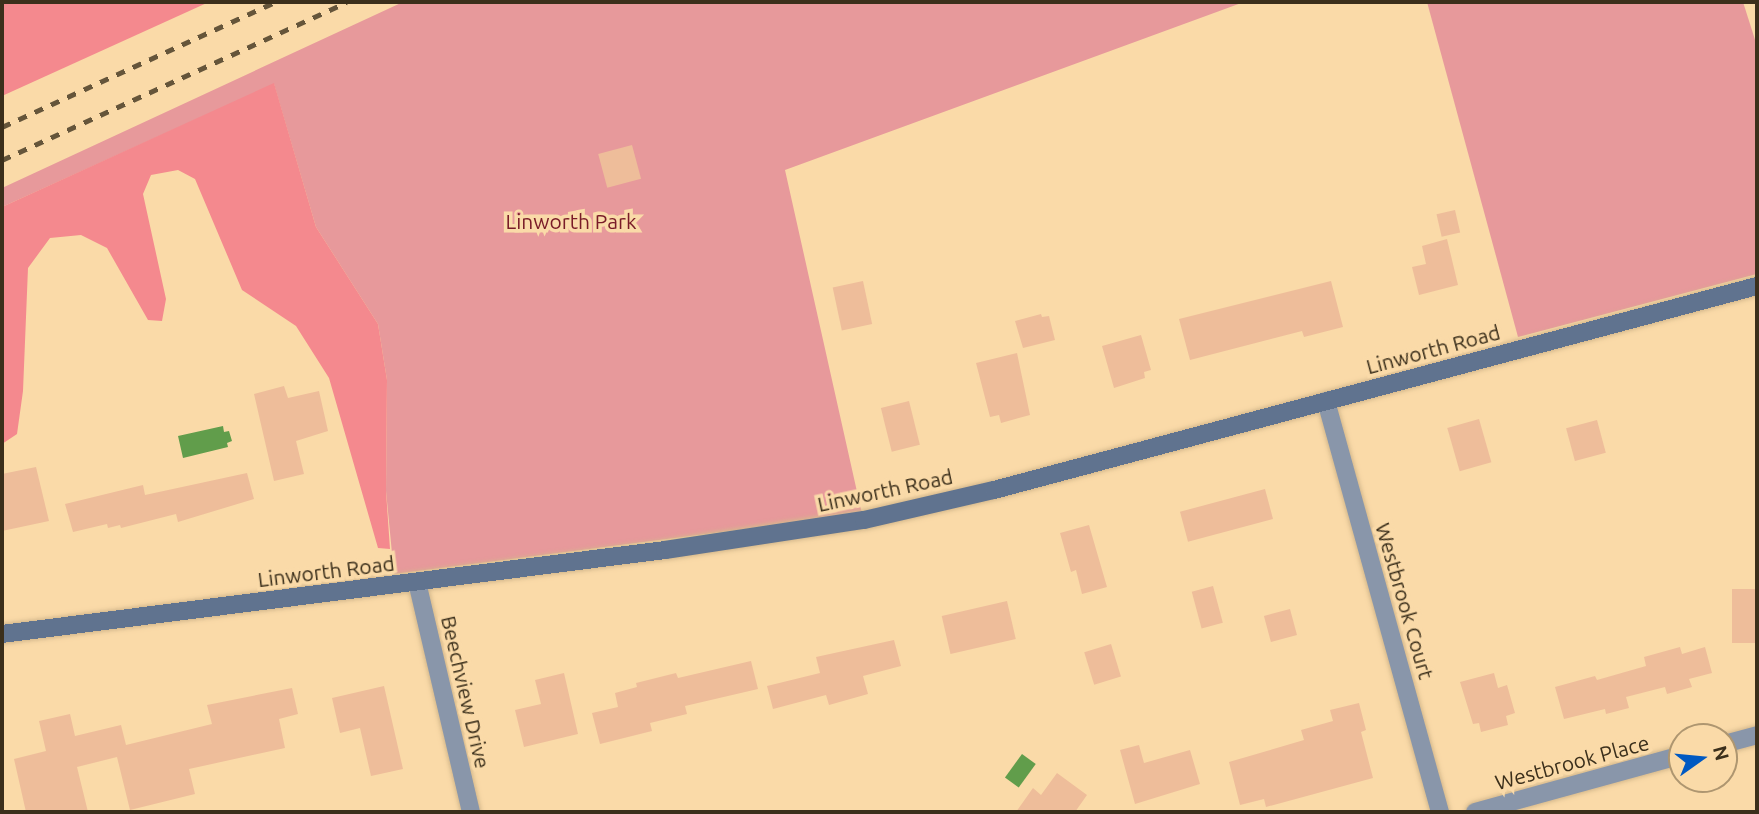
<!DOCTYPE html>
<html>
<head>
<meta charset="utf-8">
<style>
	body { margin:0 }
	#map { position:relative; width:1759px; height:814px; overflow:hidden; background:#fadaa8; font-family:Ubuntu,sans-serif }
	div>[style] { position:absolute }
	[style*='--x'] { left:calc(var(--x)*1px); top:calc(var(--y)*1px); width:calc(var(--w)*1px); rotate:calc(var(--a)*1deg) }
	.green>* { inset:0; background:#e7999b }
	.forest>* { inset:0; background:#f4898e }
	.water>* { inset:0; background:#619d4b; transform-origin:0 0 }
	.building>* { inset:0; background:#eebd9a; transform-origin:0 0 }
	.roads { filter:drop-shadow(0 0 2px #d4b88c) drop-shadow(0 0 2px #d4b88c) }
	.street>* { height:18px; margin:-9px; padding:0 9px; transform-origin:9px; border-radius:9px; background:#8996aa }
	.secondary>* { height:18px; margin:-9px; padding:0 9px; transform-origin:9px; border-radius:9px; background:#60738f }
	.rail>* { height:5px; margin-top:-2.5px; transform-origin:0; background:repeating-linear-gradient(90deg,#65553a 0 9px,transparent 0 18px) }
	span { translate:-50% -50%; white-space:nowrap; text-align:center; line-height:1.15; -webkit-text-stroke:7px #fadaa8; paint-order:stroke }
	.park-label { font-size:21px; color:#791b28 }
	.street-label { font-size:21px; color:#3b2f1b }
	.frame { position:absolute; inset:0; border:4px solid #3b2f1b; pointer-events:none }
	.north { position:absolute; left:1668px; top:723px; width:70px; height:70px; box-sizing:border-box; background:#fadaa8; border:2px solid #ae9670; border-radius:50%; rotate:75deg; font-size:19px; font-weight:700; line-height:28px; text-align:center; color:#3b2f1b }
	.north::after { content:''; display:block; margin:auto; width:24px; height:32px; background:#0059c2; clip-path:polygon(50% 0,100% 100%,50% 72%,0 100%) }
</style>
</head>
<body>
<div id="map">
	<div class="green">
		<div style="clip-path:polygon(403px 2px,1244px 2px,785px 170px,862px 514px,394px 574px,386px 491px,387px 380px,378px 324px,316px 227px,274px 84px,2px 207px,2px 188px)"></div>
		<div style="clip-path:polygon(1427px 2px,1743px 2px,1757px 46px,1757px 274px,1518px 337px)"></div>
	</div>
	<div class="forest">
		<div style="clip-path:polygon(2px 2px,209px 2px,2px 96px)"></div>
		<div style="clip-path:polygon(274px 83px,316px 227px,378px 324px,387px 380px,386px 491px,390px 549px,378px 548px,329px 378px,296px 326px,242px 290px,195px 179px,178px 170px,151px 175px,143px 194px,166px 299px,162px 321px,148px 320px,107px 248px,81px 235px,50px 238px,28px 268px,23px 391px,17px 434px,2px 444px,2px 207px)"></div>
	</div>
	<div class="water">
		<div style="clip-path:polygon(223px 426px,224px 432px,229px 431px,232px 441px,227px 443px,228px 447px,183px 458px,178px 436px)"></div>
		<div style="left:1022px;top:754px;width:17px;height:29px;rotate:36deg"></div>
	</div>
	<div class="building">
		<div style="left:632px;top:145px;width:35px;height:35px;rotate:75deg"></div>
		<div style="left:1455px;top:210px;width:23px;height:19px;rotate:77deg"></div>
		<div style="clip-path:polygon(1447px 239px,1458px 285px,1419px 295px,1412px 267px,1426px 264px,1422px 246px)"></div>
		<div style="left:863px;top:281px;width:44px;height:31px;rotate:78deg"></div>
		<div style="clip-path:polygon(1331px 281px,1343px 327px,1304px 337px,1302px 331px,1190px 360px,1179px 319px)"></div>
		<div style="clip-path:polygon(1041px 314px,1042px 317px,1049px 316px,1055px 340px,1023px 348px,1015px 321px)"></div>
		<div style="clip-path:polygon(1141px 335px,1151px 370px,1144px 372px,1145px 378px,1114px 388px,1102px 346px)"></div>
		<div style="clip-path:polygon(1017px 353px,1030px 415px,1001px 423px,999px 415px,990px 417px,976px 363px)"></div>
		<div style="clip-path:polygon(284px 386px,288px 398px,319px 391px,328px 431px,296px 441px,304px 474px,274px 481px,254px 394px)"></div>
		<div style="left:909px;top:401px;width:45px;height:29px;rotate:76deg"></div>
		<div style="left:1479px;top:419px;width:45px;height:33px;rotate:74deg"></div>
		<div style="left:1597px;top:420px;width:34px;height:32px;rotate:75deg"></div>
		<div style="clip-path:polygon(36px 467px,49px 521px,2px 531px,2px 474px)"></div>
		<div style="clip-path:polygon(247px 473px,254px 499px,178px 522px,176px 514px,121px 528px,120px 525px,108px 528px,107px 524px,73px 532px,65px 504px,143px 485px,145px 495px)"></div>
		<div style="left:1265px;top:489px;width:31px;height:88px;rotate:75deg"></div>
		<div style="clip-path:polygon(1089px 525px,1107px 587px,1082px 594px,1076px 570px,1071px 572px,1060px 533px)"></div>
		<div style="left:1213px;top:586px;width:38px;height:22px;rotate:75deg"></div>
		<div style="left:1732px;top:589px;width:25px;height:54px"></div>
		<div style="left:1007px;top:601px;width:39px;height:67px;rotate:77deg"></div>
		<div style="left:1290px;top:609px;width:27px;height:27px;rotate:75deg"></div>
		<div style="clip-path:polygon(894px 640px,901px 666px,863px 676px,868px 694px,829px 705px,826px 695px,773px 709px,767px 686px,820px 673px,816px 657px)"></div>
		<div style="left:1111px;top:644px;width:34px;height:28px;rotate:73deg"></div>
		<div style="clip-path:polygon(1680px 647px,1682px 654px,1705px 647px,1712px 673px,1689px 679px,1692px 687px,1667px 694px,1665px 687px,1626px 697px,1629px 708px,1606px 714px,1605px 709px,1564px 719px,1555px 687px,1595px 676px,1597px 680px,1646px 666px,1644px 657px)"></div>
		<div style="clip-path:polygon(751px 661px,758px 689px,685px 706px,687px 714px,650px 723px,652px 731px,600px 744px,592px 713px,618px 707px,615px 693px,637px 687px,636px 683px,676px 673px,678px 678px)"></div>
		<div style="clip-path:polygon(564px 673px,578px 734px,524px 747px,515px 710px,541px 704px,535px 680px)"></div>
		<div style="clip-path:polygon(1494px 673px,1498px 688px,1507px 685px,1515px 713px,1506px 716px,1508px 725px,1481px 732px,1479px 723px,1473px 724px,1460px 682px)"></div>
		<div style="clip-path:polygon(384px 686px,403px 769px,371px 776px,360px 728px,340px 733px,332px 698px)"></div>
		<div style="clip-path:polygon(292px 688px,298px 714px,279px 719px,285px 748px,189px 769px,195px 794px,130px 810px,117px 757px,77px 767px,88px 812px,26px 812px,14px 759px,46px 751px,39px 721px,70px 714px,75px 736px,121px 725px,126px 745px,212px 724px,207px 705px)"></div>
		<div style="clip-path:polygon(1359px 703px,1366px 730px,1361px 732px,1373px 778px,1266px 807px,1264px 799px,1240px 805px,1229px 762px,1304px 740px,1301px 730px,1333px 721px,1330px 710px)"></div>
		<div style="clip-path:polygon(1139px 745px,1144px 763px,1190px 750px,1200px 784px,1135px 804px,1120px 750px)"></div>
		<div style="clip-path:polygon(1057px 773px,1087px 795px,1075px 812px,1016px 812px,1033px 788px,1041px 795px)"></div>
	</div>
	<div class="roads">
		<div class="street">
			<div style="--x:1326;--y:401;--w:427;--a:74.5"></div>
			<div style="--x:417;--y:582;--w:236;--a:76.8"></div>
			<div style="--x:1724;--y:744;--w:34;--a:-15"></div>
			<div style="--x:1475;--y:812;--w:215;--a:-15.4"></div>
		</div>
		<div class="secondary">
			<div style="--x:2;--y:634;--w:668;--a:-7.22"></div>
			<div style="--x:665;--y:550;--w:201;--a:-8.6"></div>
			<div style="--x:864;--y:520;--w:133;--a:-13"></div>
			<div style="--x:994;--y:490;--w:790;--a:-14.97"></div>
		</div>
	</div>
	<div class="rail">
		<div style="--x:2;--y:127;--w:300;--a:-24.6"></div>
		<div style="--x:2;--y:160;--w:379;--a:-24.6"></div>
	</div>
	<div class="park-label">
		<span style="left:571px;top:221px">Linworth Park</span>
	</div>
	<div class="street-label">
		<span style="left:1433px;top:349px;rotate:-15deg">Linworth Road</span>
		<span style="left:885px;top:490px;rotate:-12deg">Linworth Road</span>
		<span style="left:326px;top:571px;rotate:-7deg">Linworth Road</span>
		<span style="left:1405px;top:601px;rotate:74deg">Westbrook Court</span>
		<span style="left:466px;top:692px;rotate:77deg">Beechview Drive</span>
		<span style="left:1572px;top:762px;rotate:-15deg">Westbrook Place</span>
	</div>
	<div class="frame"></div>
	<div class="north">N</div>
</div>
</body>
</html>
